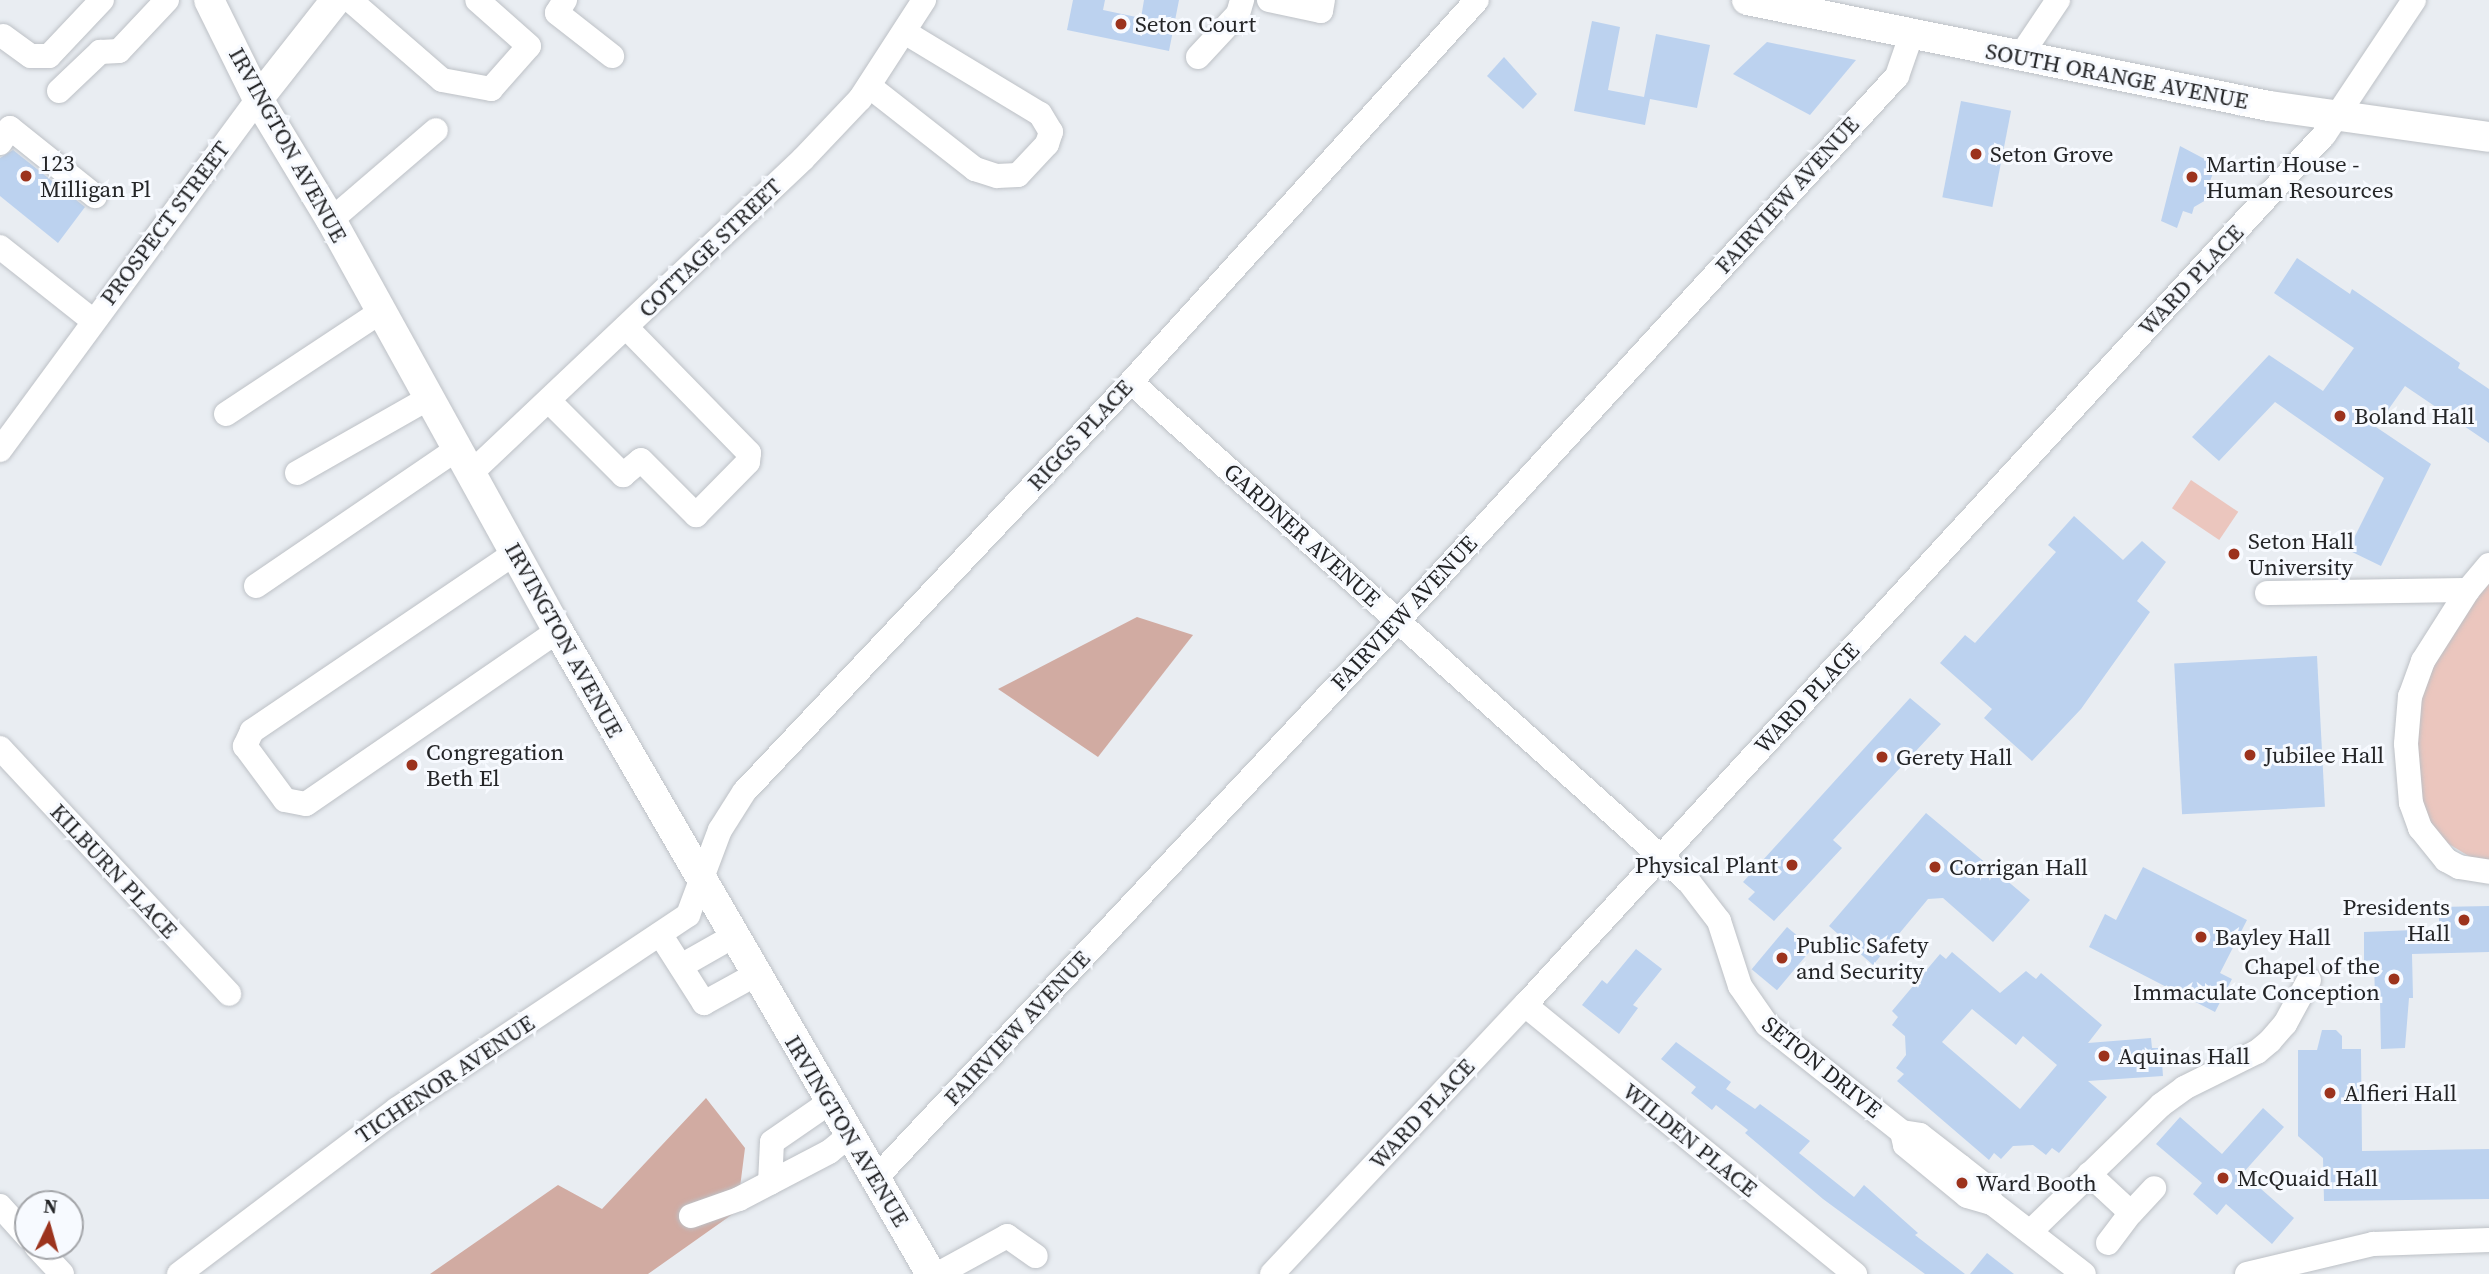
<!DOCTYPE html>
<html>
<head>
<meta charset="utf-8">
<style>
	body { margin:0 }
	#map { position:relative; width:2489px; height:1274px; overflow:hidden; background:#e9edf2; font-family:"Source Serif 4",serif }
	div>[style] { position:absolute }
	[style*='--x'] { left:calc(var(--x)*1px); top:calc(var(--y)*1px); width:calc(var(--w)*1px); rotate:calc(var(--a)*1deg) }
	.green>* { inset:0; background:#ebc6be; transform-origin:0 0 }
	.forest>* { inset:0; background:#d1aba2 }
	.building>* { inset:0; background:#bcd2ef; transform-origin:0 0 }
	.roads { filter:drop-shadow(0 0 2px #bdc1c6) drop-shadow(0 0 2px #bdc1c6) }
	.minor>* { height:24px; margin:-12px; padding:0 12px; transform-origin:12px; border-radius:12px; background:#fff }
	.major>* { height:30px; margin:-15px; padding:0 15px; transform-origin:15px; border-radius:15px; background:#fff }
	.dots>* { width:19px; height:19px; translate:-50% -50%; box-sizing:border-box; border:4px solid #f7faff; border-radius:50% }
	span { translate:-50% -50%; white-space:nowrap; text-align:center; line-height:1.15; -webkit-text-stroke:6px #f7faff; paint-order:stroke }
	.poi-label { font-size:23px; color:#242527 }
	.left { translate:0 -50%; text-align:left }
	.right { translate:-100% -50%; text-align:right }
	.street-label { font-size:23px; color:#242527 }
	.north { position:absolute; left:14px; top:1190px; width:70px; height:70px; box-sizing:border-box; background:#f7faff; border:2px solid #a3a5a9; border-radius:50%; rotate:5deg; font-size:19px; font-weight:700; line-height:28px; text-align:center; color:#242527 }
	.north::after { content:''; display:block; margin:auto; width:24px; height:32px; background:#9c331d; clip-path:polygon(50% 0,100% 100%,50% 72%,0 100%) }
</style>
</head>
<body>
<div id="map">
	<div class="green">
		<div style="left:2191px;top:480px;width:57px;height:34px;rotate:34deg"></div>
		<div style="clip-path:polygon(2489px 579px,2489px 861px,2472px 858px,2444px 841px,2427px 817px,2417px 786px,2414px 736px,2419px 697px,2439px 644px)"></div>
	</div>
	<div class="forest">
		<div style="clip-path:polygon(1137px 617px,1193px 635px,1098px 757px,998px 689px)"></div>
		<div style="clip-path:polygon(706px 1098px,745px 1148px,737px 1211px,648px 1274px,430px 1274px,558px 1185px,602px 1209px)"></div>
	</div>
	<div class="building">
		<div style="clip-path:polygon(1073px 0,1105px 0,1103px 10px,1141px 18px,1144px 0,1179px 0,1169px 51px,1067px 30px)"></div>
		<div style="clip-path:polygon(1592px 21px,1620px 27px,1608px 90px,1644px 97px,1656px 34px,1710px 45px,1697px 108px,1650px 99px,1645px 125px,1574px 111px)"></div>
		<div style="clip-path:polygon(1767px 42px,1856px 60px,1810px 115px,1733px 74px)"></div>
		<div style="clip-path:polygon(1504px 57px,1537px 94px,1523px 109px,1487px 76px)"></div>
		<div style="left:1961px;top:101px;width:51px;height:98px;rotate:11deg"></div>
		<div style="clip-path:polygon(2180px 146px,2216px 165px,2209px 184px,2213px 196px,2194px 207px,2192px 214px,2183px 211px,2177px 228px,2161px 221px)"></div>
		<div style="clip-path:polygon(13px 150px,85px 207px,58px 243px,0 196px,0 158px)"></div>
		<div style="clip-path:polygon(2297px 258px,2350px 294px,2352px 289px,2460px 363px,2458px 368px,2489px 389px,2489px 443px,2405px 386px,2376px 427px,2431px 464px,2381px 566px,2348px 550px,2384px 478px,2275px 402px,2219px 461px,2192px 437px,2269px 355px,2323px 391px,2354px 348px,2274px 293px)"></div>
		<div style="clip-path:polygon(2074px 516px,2123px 560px,2142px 541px,2166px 562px,2137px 601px,2150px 612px,2081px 709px,2032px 761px,1984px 718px,1992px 709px,1940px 663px,1965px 635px,1975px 643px,2056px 552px,2048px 545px)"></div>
		<div style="left:2317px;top:656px;width:151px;height:143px;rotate:87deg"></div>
		<div style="clip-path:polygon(1910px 698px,1941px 724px,1833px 840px,1842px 848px,1774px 921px,1748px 899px,1755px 892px,1743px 882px)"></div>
		<div style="clip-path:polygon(1926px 813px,2030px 900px,1993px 942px,1943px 898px,1928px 899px,1873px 965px,1829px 926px)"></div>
		<div style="clip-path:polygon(2143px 867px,2247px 920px,2220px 973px,2232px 979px,2215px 1012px,2089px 947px,2105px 914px,2116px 920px)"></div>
		<div style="clip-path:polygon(2489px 906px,2489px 952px,2412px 954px,2413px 998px,2409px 998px,2405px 1048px,2381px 1049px,2380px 999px,2375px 999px,2374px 960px,2364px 961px,2364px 932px,2439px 929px,2439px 907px)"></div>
		<div style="left:1787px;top:927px;width:33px;height:55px;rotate:40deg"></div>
		<div style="clip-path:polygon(1636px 949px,1662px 969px,1633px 1005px,1638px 1008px,1619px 1034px,1582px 1005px,1602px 980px,1607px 984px)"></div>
		<div style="clip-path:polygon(evenodd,1952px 952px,2000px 993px,2026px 971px,2036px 979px,2041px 973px,2102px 1025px,2088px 1043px,2151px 1038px,2152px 1048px,2161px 1048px,2163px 1076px,2088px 1081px,2107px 1097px,2059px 1153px,2052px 1148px,2046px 1155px,2033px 1145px,2013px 1146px,2001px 1159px,1994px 1153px,1989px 1160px,1897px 1081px,1904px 1074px,1896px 1068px,1906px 1055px,1905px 1036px,1892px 1025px,1898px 1017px,1892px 1011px,1940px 954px,1946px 959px,1952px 952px,1972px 1009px,2016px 1045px,2023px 1036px,2057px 1065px,2020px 1109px,1942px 1042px,1972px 1009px)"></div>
		<div style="clip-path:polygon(2322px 1030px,2336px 1030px,2342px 1036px,2342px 1049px,2361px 1049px,2362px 1151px,2489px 1149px,2489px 1199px,2324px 1201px,2323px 1158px,2298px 1136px,2298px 1050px,2317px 1050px)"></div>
		<div style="clip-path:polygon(1676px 1042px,1731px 1082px,1726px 1089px,1755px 1109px,1760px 1104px,1810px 1141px,1799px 1153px,1854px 1197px,1864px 1185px,1918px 1233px,1915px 1235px,1965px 1274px,1925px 1274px,1823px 1199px,1745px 1133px,1748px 1130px,1716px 1105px,1712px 1110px,1691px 1093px,1696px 1087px,1661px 1059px)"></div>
		<div style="clip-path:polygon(2263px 1108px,2284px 1127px,2243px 1173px,2294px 1218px,2272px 1244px,2226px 1204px,2217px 1215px,2193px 1194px,2202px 1183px,2156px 1144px,2180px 1117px,2222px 1154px)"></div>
		<div style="clip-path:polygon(1987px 1253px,2014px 1274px,1970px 1274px)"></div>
	</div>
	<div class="roads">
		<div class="minor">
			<div style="--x:350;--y:0;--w:122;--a:41"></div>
			<div style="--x:442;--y:80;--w:50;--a:10.4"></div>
			<div style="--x:491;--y:89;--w:57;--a:-48.5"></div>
			<div style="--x:529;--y:46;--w:69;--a:-138.5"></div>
			<div style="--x:565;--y:0;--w:15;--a:122"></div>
			<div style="--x:557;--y:13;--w:70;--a:38"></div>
			<div style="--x:1269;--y:0;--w:53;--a:11.9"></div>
			<div style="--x:1321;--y:11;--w:11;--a:-80"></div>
			<div style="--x:3;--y:36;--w:34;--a:36"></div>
			<div style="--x:31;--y:56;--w:18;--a:0"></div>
			<div style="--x:49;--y:56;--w:77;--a:-46.6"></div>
			<div style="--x:1198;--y:57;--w:59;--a:-47.1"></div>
			<div style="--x:1238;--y:14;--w:15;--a:-74"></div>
			<div style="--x:2019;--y:58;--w:70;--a:-56.1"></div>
			<div style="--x:869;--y:86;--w:135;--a:38.1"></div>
			<div style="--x:975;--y:169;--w:23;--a:18"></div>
			<div style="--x:997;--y:176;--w:21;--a:-3"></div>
			<div style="--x:1018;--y:175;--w:42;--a:-46.9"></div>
			<div style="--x:1047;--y:144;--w:13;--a:-72"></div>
			<div style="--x:1051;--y:132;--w:21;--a:-121"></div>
			<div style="--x:1040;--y:114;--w:157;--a:-148.8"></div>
			<div style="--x:59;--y:91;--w:57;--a:-43.6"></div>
			<div style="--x:100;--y:52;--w:19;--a:-3"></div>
			<div style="--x:119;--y:51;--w:70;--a:-46.7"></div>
			<div style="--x:0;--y:143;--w:18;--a:-56"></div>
			<div style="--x:10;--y:128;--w:109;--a:38.7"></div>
			<div style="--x:331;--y:220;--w:138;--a:-40.6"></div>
			<div style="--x:0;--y:247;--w:117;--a:38.4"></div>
			<div style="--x:1131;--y:382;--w:749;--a:41.86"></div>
			<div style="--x:1689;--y:882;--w:49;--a:52.4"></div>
			<div style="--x:1719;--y:921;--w:68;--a:72.1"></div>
			<div style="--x:1740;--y:986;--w:47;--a:55.3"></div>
			<div style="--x:1767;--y:1025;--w:172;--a:38.4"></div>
			<div style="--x:1902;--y:1132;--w:18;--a:9"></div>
			<div style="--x:1920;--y:1135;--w:51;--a:37.8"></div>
			<div style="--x:1960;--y:1166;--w:31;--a:38"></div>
			<div style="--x:1984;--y:1185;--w:20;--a:66"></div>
			<div style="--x:549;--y:401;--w:105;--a:45"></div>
			<div style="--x:623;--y:475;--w:23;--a:-40"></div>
			<div style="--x:641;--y:460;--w:78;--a:45"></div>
			<div style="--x:696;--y:515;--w:74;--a:-45.5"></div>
			<div style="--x:748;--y:462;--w:9;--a:-84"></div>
			<div style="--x:749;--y:453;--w:176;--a:-134.3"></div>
			<div style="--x:226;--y:414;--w:185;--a:-33.5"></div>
			<div style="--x:0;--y:450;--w:436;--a:-53.7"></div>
			<div style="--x:297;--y:473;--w:152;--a:-29.6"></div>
			<div style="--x:470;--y:474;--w:458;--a:-43.4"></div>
			<div style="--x:803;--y:159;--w:83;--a:-46.5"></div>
			<div style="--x:860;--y:99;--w:118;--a:-57.1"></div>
			<div style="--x:515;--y:553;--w:318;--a:145.9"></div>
			<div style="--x:252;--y:731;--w:17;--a:115"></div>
			<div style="--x:245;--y:746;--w:67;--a:53.5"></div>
			<div style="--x:285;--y:800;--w:21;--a:11"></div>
			<div style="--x:306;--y:804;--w:306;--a:-34.5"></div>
			<div style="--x:2489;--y:565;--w:33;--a:130"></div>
			<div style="--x:2468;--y:590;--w:84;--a:122.4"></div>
			<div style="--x:2423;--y:661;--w:37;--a:110"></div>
			<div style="--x:2410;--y:696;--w:48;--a:94.8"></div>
			<div style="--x:2406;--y:744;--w:59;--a:85.2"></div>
			<div style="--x:2411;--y:803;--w:27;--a:70"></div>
			<div style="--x:2420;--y:828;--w:41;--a:50.9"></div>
			<div style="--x:2446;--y:860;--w:15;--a:28"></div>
			<div style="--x:2459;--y:867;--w:30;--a:9"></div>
			<div style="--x:256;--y:586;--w:243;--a:-34.3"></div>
			<div style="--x:2267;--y:593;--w:201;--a:-0.9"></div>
			<div style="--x:0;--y:748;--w:336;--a:47"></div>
			<div style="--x:660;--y:934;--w:82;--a:57.5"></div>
			<div style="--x:704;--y:1003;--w:58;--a:-28.8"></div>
			<div style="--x:681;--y:966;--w:59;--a:-29.6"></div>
			<div style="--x:1525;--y:1005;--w:426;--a:39.2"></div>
			<div style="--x:1902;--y:1132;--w:13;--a:77"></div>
			<div style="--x:1905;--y:1145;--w:80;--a:39.4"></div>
			<div style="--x:1967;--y:1196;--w:26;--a:16"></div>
			<div style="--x:1992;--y:1203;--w:116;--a:37.7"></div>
			<div style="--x:2089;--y:1174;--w:57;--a:42.9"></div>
			<div style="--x:2131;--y:1213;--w:34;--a:-47"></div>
			<div style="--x:875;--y:1179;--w:765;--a:-46.85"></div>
			<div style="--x:1398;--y:621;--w:739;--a:-47.52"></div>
			<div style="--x:1897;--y:76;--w:46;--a:-70.8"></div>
			<div style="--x:770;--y:1183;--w:41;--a:-87.2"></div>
			<div style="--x:772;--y:1142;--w:70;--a:-34.6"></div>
			<div style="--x:0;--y:1206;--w:42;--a:47.9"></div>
			<div style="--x:691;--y:1216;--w:51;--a:-19.5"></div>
			<div style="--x:739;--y:1199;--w:102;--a:-27.6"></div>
			<div style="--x:829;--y:1152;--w:26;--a:-39"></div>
			<div style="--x:2030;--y:1232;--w:182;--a:-44.1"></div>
			<div style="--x:2161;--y:1105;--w:29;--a:-36"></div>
			<div style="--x:2184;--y:1088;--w:81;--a:-26.3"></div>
			<div style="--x:2257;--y:1052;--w:17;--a:-40"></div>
			<div style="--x:2270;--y:1041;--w:23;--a:-49"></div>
			<div style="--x:2285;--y:1024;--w:50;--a:-61.4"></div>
			<div style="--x:2108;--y:1243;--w:38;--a:-53"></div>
			<div style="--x:36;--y:1246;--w:38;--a:47"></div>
			<div style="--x:179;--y:1274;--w:273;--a:-37.1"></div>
			<div style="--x:397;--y:1109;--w:350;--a:-33.7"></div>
			<div style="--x:688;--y:915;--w:91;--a:-69.4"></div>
			<div style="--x:720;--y:830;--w:45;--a:-57.7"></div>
			<div style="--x:744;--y:792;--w:564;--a:-46.65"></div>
			<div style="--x:1131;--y:382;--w:515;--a:-47.83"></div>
			<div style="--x:938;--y:1274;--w:79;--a:-28.8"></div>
			<div style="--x:1007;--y:1236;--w:35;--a:35"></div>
			<div style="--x:1272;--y:1274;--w:369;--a:-46.8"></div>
			<div style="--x:1525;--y:1005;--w:1181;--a:-47.44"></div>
			<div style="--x:2324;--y:135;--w:162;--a:-56.3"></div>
			<div style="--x:2247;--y:1274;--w:130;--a:-13.4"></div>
			<div style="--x:2373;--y:1244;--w:116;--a:-2"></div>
		</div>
		<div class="major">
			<div style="--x:209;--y:0;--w:110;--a:63.7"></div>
			<div style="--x:258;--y:99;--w:141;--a:58.9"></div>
			<div style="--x:331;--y:220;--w:470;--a:61.1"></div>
			<div style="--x:558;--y:631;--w:743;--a:59.88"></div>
			<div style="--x:1747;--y:0;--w:533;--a:11.48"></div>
			<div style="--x:2269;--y:106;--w:222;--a:8"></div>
			<div style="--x:258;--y:99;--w:126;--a:-51.8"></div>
		</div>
	</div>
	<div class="dots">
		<div style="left:1121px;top:24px;background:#9c331d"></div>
		<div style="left:1976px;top:154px;background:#9c331d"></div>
		<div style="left:26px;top:176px;background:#9c331d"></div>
		<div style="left:2192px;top:177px;background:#9c331d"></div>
		<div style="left:2340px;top:416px;background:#9c331d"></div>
		<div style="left:2234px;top:554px;background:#9c331d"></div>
		<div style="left:2250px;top:755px;background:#9c331d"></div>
		<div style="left:1882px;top:757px;background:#9c331d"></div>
		<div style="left:412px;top:765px;background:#9c331d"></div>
		<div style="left:1792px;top:865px;background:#9c331d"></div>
		<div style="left:1935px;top:867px;background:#9c331d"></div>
		<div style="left:2464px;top:920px;background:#9c331d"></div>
		<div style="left:2201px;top:937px;background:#9c331d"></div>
		<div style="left:1782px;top:958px;background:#9c331d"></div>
		<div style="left:2394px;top:979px;background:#9c331d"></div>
		<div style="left:2104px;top:1056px;background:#9c331d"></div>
		<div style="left:2330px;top:1093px;background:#9c331d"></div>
		<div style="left:2223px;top:1178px;background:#9c331d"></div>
		<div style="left:1962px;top:1183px;background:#9c331d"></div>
	</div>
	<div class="poi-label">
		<span class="left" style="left:1135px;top:24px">Seton Court</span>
		<span class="left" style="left:1990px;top:154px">Seton Grove</span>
		<span class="left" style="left:40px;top:176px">123<br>Milligan Pl</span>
		<span class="left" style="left:2206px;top:177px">Martin House -<br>Human Resources</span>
		<span class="left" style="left:2354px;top:416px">Boland Hall</span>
		<span class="left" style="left:2248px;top:554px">Seton Hall<br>University</span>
		<span class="left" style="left:426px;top:765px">Congregation<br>Beth El</span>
		<span class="left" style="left:2264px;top:755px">Jubilee Hall</span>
		<span class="left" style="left:1896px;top:757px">Gerety Hall</span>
		<span class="right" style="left:1778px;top:865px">Physical Plant</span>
		<span class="left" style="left:1949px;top:867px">Corrigan Hall</span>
		<span class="right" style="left:2450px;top:920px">Presidents<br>Hall</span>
		<span class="left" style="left:2215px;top:937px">Bayley Hall</span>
		<span class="left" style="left:1796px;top:958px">Public Safety<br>and Security</span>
		<span class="right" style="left:2380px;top:979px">Chapel of the<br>Immaculate Conception</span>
		<span class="left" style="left:2118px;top:1056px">Aquinas Hall</span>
		<span class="left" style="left:2344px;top:1093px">Alfieri Hall</span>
		<span class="left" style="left:2237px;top:1178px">McQuaid Hall</span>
		<span class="left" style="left:1976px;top:1183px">Ward Booth</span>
	</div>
	<div class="street-label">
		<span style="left:2117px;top:76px;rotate:11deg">SOUTH ORANGE AVENUE</span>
		<span style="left:288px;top:145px;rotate:61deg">IRVINGTON AVENUE</span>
		<span style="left:1787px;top:195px;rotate:-48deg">FAIRVIEW AVENUE</span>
		<span style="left:165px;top:223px;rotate:-53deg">PROSPECT STREET</span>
		<span style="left:710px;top:248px;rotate:-44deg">COTTAGE STREET</span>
		<span style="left:2191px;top:280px;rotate:-47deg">WARD PLACE</span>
		<span style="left:1080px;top:435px;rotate:-47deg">RIGGS PLACE</span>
		<span style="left:1302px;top:535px;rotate:42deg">GARDNER AVENUE</span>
		<span style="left:1404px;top:613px;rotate:-47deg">FAIRVIEW AVENUE</span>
		<span style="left:564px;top:640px;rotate:61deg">IRVINGTON AVENUE</span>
		<span style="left:1807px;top:698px;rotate:-47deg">WARD PLACE</span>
		<span style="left:114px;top:871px;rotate:47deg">KILBURN PLACE</span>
		<span style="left:1017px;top:1028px;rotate:-47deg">FAIRVIEW AVENUE</span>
		<span style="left:1822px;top:1067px;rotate:39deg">SETON DRIVE</span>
		<span style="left:445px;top:1079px;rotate:-34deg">TICHENOR AVENUE</span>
		<span style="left:1422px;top:1114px;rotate:-47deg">WARD PLACE</span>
		<span style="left:847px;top:1131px;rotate:59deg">IRVINGTON AVENUE</span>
		<span style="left:1690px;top:1140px;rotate:39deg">WILDEN PLACE</span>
	</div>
	<div class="north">N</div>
</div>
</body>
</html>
